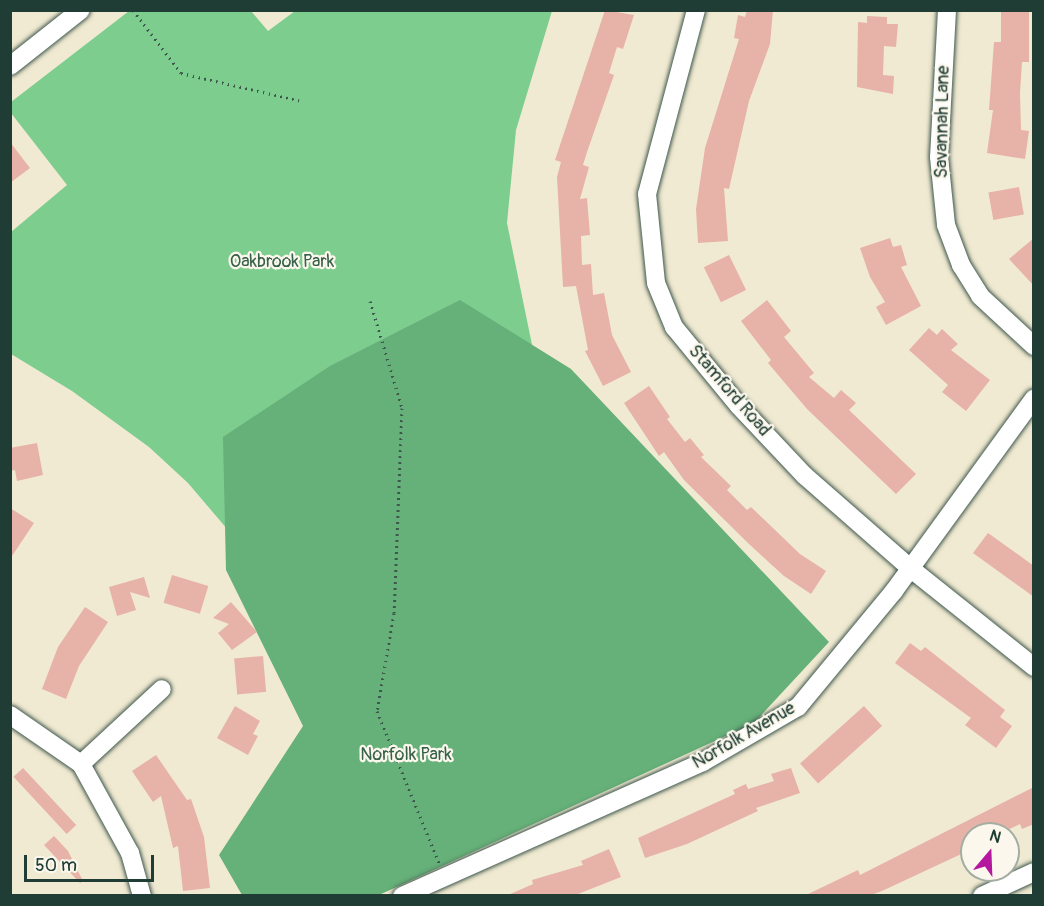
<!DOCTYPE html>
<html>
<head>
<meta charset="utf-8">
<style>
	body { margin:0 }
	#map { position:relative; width:1044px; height:906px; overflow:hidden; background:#f1ead2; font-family:Pangolin,sans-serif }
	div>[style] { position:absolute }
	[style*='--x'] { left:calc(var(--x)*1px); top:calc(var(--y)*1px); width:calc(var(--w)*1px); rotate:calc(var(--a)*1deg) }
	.green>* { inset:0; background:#7dcd8e }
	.forest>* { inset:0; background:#66b079 }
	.building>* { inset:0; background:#e7b2a7; transform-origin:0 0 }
	.path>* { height:3px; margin-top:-1.5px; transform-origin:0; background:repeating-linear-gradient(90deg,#3e574c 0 1.5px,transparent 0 6px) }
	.roads { filter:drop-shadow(0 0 2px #3e574c) drop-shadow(0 0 2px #3e574c) }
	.street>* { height:18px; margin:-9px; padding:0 9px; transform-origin:9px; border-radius:9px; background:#fff }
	span { translate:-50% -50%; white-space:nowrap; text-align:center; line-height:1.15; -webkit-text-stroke:4.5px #fbf7ec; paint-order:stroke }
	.street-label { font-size:18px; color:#1f3d34 }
	.park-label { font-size:18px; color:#36614a }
	.frame { position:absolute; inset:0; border:12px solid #1f3d34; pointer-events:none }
	.north { position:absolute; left:960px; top:822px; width:60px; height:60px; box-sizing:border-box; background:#fbf7ec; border:2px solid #a3ada2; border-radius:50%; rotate:19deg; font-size:16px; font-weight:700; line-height:24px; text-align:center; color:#1f3d34 }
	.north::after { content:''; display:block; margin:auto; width:21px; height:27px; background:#b5179e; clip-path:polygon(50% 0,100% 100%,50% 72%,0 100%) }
	.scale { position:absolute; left:24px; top:855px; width:130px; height:27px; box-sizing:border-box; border:3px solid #1f3d34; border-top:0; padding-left:8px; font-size:18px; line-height:21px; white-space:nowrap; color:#1f3d34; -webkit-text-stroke:4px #fbf7ec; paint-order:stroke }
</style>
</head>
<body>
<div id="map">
	<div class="green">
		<div style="clip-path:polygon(129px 11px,251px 11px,268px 31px,295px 11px,552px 11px,516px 130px,507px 223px,537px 369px,312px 727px,228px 530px,188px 483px,149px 447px,72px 391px,11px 354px,11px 232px,67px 185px,11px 113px,11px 102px)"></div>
	</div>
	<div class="forest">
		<div style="clip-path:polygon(460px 300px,571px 369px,829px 642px,754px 723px,379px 895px,242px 895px,219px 855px,303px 726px,226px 570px,223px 437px,330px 366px)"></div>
	</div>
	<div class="building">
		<div style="clip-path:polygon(605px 10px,634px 15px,623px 49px,617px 47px,609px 73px,614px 75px,587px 152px,583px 165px,589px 167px,580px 199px,587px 198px,590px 235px,581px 236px,582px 265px,591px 264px,593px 295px,604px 293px,612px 335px,631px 372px,603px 386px,585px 351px,588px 350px,576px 286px,563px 287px,557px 177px,561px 162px,555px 160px)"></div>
		<div style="clip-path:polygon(747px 10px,773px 10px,770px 44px,749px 101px,729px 189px,724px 188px,728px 241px,698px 243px,696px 209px,705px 148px,739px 39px,734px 38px,738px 15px,745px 17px)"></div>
		<div style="clip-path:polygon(1001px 10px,1029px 10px,1029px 62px,1022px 62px,1020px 93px,1021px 130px,1029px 131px,1025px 159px,987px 153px,993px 110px,989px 110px,994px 42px,1001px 42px)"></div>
		<div style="clip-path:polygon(867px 16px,887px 17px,887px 24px,898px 24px,896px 47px,884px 46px,883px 75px,894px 76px,893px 94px,857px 87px,858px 22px,867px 23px)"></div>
		<div style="clip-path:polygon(10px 142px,30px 168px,10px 183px)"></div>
		<div style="left:1019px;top:187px;width:28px;height:31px;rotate:80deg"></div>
		<div style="clip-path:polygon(890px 238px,893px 247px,901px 245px,907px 265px,901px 267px,921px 306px,886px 325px,876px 307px,885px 302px,870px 277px,860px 248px)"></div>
		<div style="clip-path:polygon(1034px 238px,1034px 286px,1009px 259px)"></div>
		<div style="left:729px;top:255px;width:39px;height:28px;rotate:64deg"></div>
		<div style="clip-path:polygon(767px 300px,791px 331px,784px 337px,814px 373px,809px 377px,834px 398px,841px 390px,856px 403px,849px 410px,916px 474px,896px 494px,807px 409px,768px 363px,771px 360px,741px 321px)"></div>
		<div style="clip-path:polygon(929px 328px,937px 335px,942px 329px,958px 344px,951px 350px,990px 380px,966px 411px,942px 392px,948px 385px,909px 350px)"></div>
		<div style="clip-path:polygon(649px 386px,670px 417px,667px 419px,685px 442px,690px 438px,704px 455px,701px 457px,731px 486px,727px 490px,747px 510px,751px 507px,800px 554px,826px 571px,811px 594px,784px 576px,749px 544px,684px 480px,664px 452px,659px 456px,624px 403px)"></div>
		<div style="clip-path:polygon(37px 443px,43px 475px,17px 481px,15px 470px,10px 471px,10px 448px)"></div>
		<div style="clip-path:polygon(10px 508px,34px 523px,10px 559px)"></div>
		<div style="clip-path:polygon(988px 533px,1034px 566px,1034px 597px,973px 553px)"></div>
		<div style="left:172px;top:575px;width:38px;height:29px;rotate:17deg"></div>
		<div style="clip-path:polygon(144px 577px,150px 598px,130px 592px,136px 610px,117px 616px,109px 587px)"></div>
		<div style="clip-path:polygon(231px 602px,257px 632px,232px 650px,218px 633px,229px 624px,213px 618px)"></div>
		<div style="clip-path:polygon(85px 607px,108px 622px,79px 666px,66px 699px,42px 689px,58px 647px)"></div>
		<div style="clip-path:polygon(910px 643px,921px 651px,925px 647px,1005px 710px,1000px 717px,1012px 726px,996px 748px,965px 725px,971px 718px,895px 663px)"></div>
		<div style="left:263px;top:656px;width:36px;height:29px;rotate:85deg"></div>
		<div style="clip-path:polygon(235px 706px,260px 721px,253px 734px,258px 736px,248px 755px,217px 738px)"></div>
		<div style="left:864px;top:706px;width:27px;height:86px;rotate:48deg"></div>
		<div style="clip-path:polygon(156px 755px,187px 800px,191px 799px,204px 837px,210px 888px,183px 891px,178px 846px,173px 848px,161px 796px,153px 802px,132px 771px)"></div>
		<div style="left:23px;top:768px;width:78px;height:13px;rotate:47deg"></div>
		<div style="clip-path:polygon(791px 768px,800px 793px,756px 808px,758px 811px,687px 844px,645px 858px,638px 838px,735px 794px,733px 790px,746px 784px,748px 789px,774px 781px,771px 774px)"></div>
		<div style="clip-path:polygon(1034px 787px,1034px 824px,1022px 829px,1020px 824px,999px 834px,972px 834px,972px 849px,882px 891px,868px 896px,804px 896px,858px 870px,860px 875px)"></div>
		<div style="clip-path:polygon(54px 836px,68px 851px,83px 881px,80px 883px,44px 845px)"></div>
		<div style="clip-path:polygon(609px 849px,621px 877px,573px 896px,506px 896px,533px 884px,532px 880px,583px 865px,581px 861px)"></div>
	</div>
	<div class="path">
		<div style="--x:133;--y:10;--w:79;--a:52.7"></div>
		<div style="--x:181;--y:73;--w:123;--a:13.1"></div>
		<div style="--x:370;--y:301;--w:112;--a:73.3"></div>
		<div style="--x:402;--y:408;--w:205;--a:92.2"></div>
		<div style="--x:394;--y:613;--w:99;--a:99.8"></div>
		<div style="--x:377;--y:711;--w:164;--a:67.8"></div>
	</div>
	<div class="roads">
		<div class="street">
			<div style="--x:696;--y:10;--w:190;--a:104.9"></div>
			<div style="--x:647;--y:194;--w:89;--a:84.2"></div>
			<div style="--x:656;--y:283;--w:48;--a:67.8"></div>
			<div style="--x:674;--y:327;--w:102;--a:50.6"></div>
			<div style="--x:739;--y:406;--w:96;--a:46.7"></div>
			<div style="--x:805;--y:476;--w:140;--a:41.2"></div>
			<div style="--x:910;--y:568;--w:159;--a:38.6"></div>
			<div style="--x:947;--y:10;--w:147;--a:93.1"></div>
			<div style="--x:939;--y:157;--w:68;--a:84.1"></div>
			<div style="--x:946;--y:225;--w:43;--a:69.4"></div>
			<div style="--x:961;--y:265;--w:36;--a:58"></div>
			<div style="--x:980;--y:296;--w:74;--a:42.8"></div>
			<div style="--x:10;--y:66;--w:90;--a:-38.3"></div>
			<div style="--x:10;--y:715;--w:86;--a:34.6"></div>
			<div style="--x:81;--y:764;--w:102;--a:61.2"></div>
			<div style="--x:130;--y:853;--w:45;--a:74.4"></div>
			<div style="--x:81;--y:764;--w:110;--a:-42.8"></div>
			<div style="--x:402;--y:896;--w:329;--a:-24"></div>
			<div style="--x:703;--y:762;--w:110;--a:-30.1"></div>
			<div style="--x:798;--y:707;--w:151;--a:-50.4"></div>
			<div style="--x:894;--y:591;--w:238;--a:-54"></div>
			<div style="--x:982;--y:896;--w:57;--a:-24.8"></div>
		</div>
	</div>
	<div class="street-label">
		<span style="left:943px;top:122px;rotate:-89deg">Savannah Lane</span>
		<span style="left:729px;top:391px;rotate:49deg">Stamford Road</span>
		<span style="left:744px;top:736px;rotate:-30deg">Norfolk Avenue</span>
	</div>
	<div class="park-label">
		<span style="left:282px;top:262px">Oakbrook Park</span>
		<span style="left:406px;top:755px">Norfolk Park</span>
	</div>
	<div class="frame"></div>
	<div class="north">N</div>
	<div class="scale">50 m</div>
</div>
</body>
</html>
